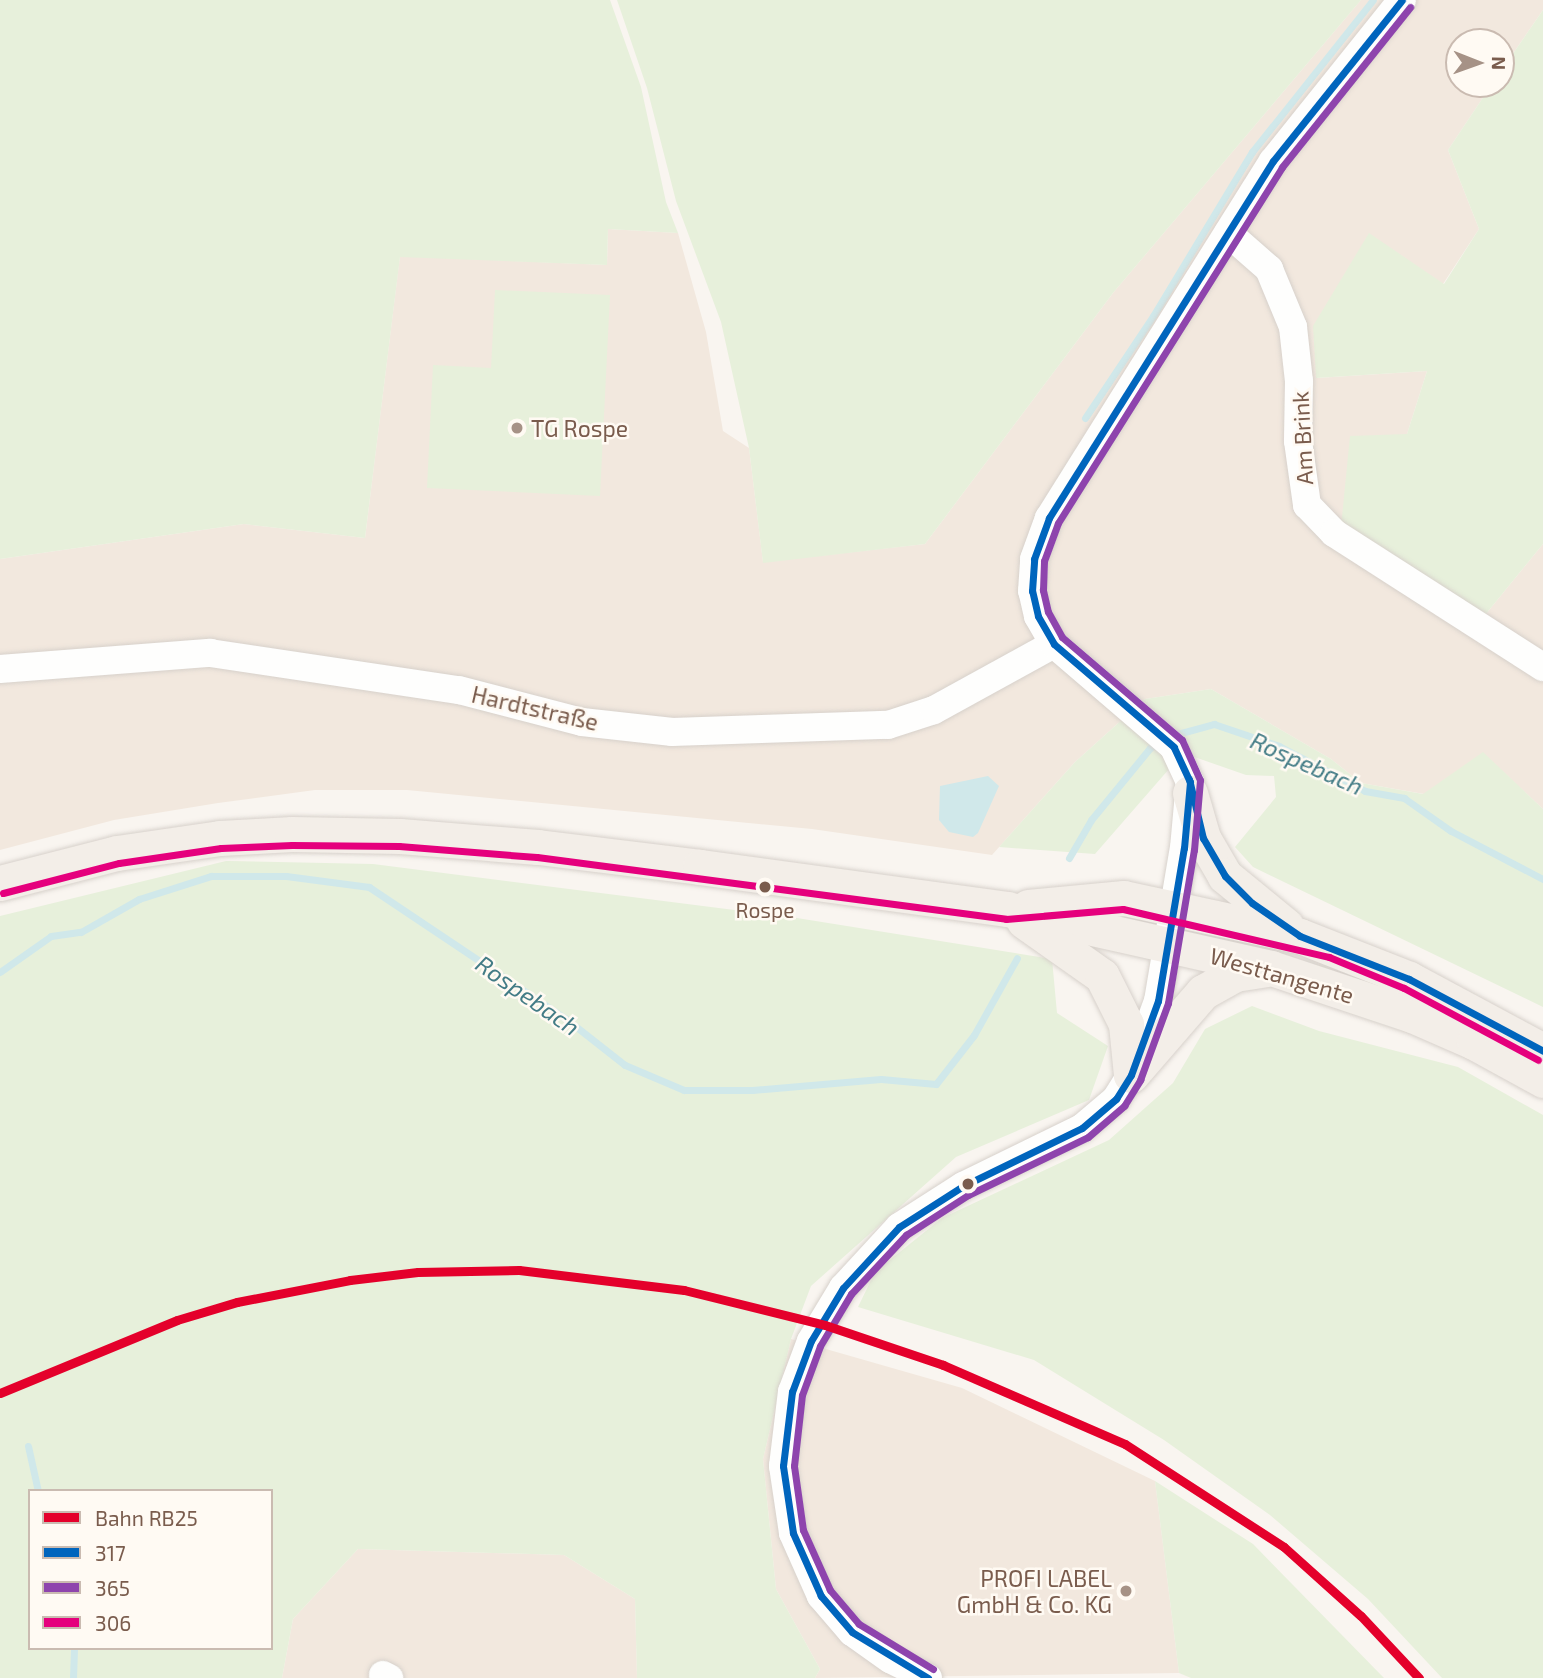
<!DOCTYPE html>
<html>
<head>
<meta charset="utf-8">
<style>
	body { margin:0 }
	#map { position:relative; width:1543px; height:1678px; overflow:hidden; background:#f9f5f0; font-family:"Exo 2",sans-serif }
	div>[style] { position:absolute }
	[style*='--x'] { left:calc(var(--x)*1px); top:calc(var(--y)*1px); width:calc(var(--w)*1px); rotate:calc(var(--a)*1deg) }
	.residential>* { inset:0; background:#f2e8de }
	.green>* { inset:0; background:#e7f0db }
	.water>* { inset:0; background:#d0e8ea }
	.stream>* { height:7px; margin:-3.5px; padding:0 3.5px; transform-origin:3.5px; border-radius:3.5px; background:#d0e8ea }
	.roads { filter:drop-shadow(0 0 2px #d7d1cb) drop-shadow(0 0 2px #d7d1cb) }
	.minor>* { height:28px; margin:-14px; padding:0 14px; transform-origin:14px; border-radius:14px; background:#fefefd }
	.major>* { height:35px; margin:-17.5px; padding:0 17.5px; transform-origin:17.5px; border-radius:17.5px; background:#f3eee8 }
	.bus-1>* { height:7px; margin:-3.5px; padding:0 3.5px; transform-origin:3.5px; border-radius:3.5px; background:#0065bd }
	.bus-2>* { height:7px; margin:-3.5px; padding:0 3.5px; transform-origin:3.5px; border-radius:3.5px; background:#8e44ad }
	.bus-3>* { height:7px; margin:-3.5px; padding:0 3.5px; transform-origin:3.5px; border-radius:3.5px; background:#e5007d }
	.rail-1>* { height:9px; margin:-4.5px; padding:0 4.5px; transform-origin:4.5px; border-radius:4.5px; background:#e4002b }
	.dots>* { width:19px; height:19px; translate:-50% -50%; box-sizing:border-box; border:4px solid #fffaf3; border-radius:50% }
	span { translate:-50% -50%; white-space:nowrap; text-align:center; line-height:1.15; -webkit-text-stroke:5px #fffaf3; paint-order:stroke }
	.bus-label { font-size:21px; color:#7a5c4d }
	.poi-label { font-size:23px; color:#7a5c4d }
	.left { translate:0 -50%; text-align:left }
	.right { translate:-100% -50%; text-align:right }
	.street-label { font-size:23px; color:#7a5c4d }
	.water-label { font-size:24px; color:#437c86; font-style:italic }
	.legend { position:absolute; left:28px; top:1489px; width:245px; height:161px; box-sizing:border-box; background:#fffaf3; border:2px solid #cabbb1; margin:0; padding:9px 12px; list-style:none; font-size:21px; color:#7a5c4d }
	.legend li { display:flex; align-items:center; gap:14px; height:35px }
	.legend b { width:35px; border:2px solid #cabbb1 }
	.north { position:absolute; left:1445px; top:28px; width:70px; height:70px; box-sizing:border-box; background:#fffaf3; border:2px solid #cabbb1; border-radius:50%; rotate:91deg; font-size:19px; font-weight:700; line-height:28px; text-align:center; color:#7a5c4d }
	.north::after { content:''; display:block; margin:auto; width:24px; height:32px; background:#a69286; clip-path:polygon(50% 0,100% 100%,50% 72%,0 100%) }
</style>
</head>
<body>
<div id="map">
	<div class="residential">
		<div style="clip-path:polygon(1361px 0,1543px 0,1543px 10px,1501px 71px,1501px 42px,1459px 42px,1459px 84px,1492px 84px,1448px 150px,1479px 229px,1443px 284px,1369px 234px,1317px 378px,1427px 371px,1407px 434px,1481px 620px,1543px 544px,1543px 809px,1483px 753px,1424px 794px,1361px 783px,1331px 759px,1211px 689px,1145px 699px,1075px 762px,992px 855px,812px 829px,407px 790px,315px 790px,218px 803px,114px 820px,0 850px,0 559px,244px 524px,365px 538px,400px 256px,607px 265px,608px 229px,678px 233px,706px 332px,723px 431px,749px 448px,763px 562px,925px 544px,1113px 293px)"></div>
		<div style="clip-path:polygon(791px 1339px,962px 1388px,1155px 1481px,1179px 1673px,815px 1678px,820px 1669px,776px 1589px,763px 1459px)"></div>
		<div style="clip-path:polygon(358px 1549px,564px 1555px,635px 1599px,637px 1678px,282px 1678px,293px 1619px)"></div>
	</div>
	<div class="green">
		<div style="clip-path:polygon(0 0,610px 0,641px 87px,666px 202px,678px 233px,608px 229px,607px 265px,400px 257px,365px 538px,244px 524px,0 559px)"></div>
		<div style="clip-path:polygon(617px 0,1361px 0,1113px 293px,925px 544px,763px 563px,749px 448px,721px 322px,676px 201px,647px 88px)"></div>
		<div style="clip-path:polygon(1543px 10px,1543px 544px,1481px 620px,1341px 527px,1350px 436px,1407px 434px,1427px 371px,1316px 378px,1313px 326px,1369px 233px,1444px 284px,1479px 229px,1448px 150px,1492px 84px,1501px 84px,1501px 71px)"></div>
		<div style="clip-path:polygon(495px 290px,610px 295px,600px 496px,427px 488px,433px 365px,491px 368px)"></div>
		<div style="clip-path:polygon(1211px 689px,1331px 759px,1361px 783px,1423px 794px,1483px 752px,1543px 809px,1543px 1007px,1253px 867px,1235px 847px,1276px 797px,1274px 776px,1246px 775px,1183px 753px,1095px 854px,999px 847px,1075px 762px,1145px 699px)"></div>
		<div style="clip-path:polygon(evenodd,226px 861px,373px 864px,797px 918px,1052px 959px,1057px 1013px,1108px 1046px,1089px 1100px,956px 1157px,811px 1286px,791px 1339px,763px 1459px,776px 1589px,820px 1669px,815px 1678px,637px 1678px,635px 1599px,564px 1555px,358px 1549px,293px 1619px,282px 1678px,0 1678px,0 916px,226px 861px,30px 1491px,271px 1491px,271px 1648px,30px 1648px,30px 1491px)"></div>
		<div style="clip-path:polygon(1252px 1006px,1319px 1031px,1458px 1067px,1543px 1115px,1543px 1678px,1442px 1678px,1368px 1599px,1270px 1515px,1164px 1440px,1034px 1360px,858px 1307px,875px 1272px,942px 1218px,1109px 1140px,1173px 1083px,1205px 1029px)"></div>
		<div style="clip-path:polygon(1155px 1481px,1253px 1544px,1384px 1678px,1191px 1678px,1179px 1673px)"></div>
	</div>
	<div class="water">
		<div style="clip-path:polygon(988px 776px,999px 786px,978px 833px,973px 837px,949px 832px,939px 820px,940px 786px)"></div>
	</div>
	<div class="stream">
		<div style="--x:1085;--y:418;--w:123;--a:-56.3"></div>
		<div style="--x:1153;--y:316;--w:192;--a:-58.9"></div>
		<div style="--x:1252;--y:152;--w:194;--a:-51.5"></div>
		<div style="--x:1170;--y:736;--w:46;--a:-15.3"></div>
		<div style="--x:1214;--y:724;--w:69;--a:18.7"></div>
		<div style="--x:1279;--y:746;--w:97;--a:27.6"></div>
		<div style="--x:1365;--y:791;--w:40;--a:10"></div>
		<div style="--x:1404;--y:798;--w:57;--a:35.1"></div>
		<div style="--x:1451;--y:831;--w:104;--a:27.6"></div>
		<div style="--x:1069;--y:858;--w:44;--a:-59.9"></div>
		<div style="--x:1091;--y:820;--w:93;--a:-50.7"></div>
		<div style="--x:1150;--y:748;--w:12;--a:-31"></div>
		<div style="--x:0;--y:972;--w:62;--a:-35.2"></div>
		<div style="--x:51;--y:936;--w:30;--a:-8"></div>
		<div style="--x:81;--y:932;--w:67;--a:-29.6"></div>
		<div style="--x:139;--y:899;--w:76;--a:-17.7"></div>
		<div style="--x:211;--y:876;--w:75;--a:0"></div>
		<div style="--x:286;--y:876;--w:84;--a:7.5"></div>
		<div style="--x:369;--y:887;--w:236;--a:33.8"></div>
		<div style="--x:565;--y:1018;--w:76;--a:38.1"></div>
		<div style="--x:625;--y:1065;--w:64;--a:23"></div>
		<div style="--x:684;--y:1090;--w:68;--a:0"></div>
		<div style="--x:752;--y:1090;--w:129;--a:-4.9"></div>
		<div style="--x:881;--y:1079;--w:55;--a:5.2"></div>
		<div style="--x:936;--y:1084;--w:62;--a:-52.2"></div>
		<div style="--x:974;--y:1035;--w:88;--a:-60.8"></div>
		<div style="--x:28;--y:1446;--w:46;--a:77.5"></div>
		<div style="--x:73;--y:1678;--w:30;--a:-88"></div>
	</div>
	<div class="roads">
		<div class="minor">
			<div style="--x:1228;--y:233;--w:55;--a:41.3"></div>
			<div style="--x:1269;--y:269;--w:63;--a:67.5"></div>
			<div style="--x:1293;--y:327;--w:54;--a:83.7"></div>
			<div style="--x:1299;--y:381;--w:60;--a:91"></div>
			<div style="--x:1298;--y:441;--w:65;--a:82"></div>
			<div style="--x:1307;--y:505;--w:39;--a:46"></div>
			<div style="--x:1334;--y:533;--w:248;--a:32.7"></div>
			<div style="--x:0;--y:669;--w:211;--a:-4.4"></div>
			<div style="--x:210;--y:653;--w:252;--a:8.5"></div>
			<div style="--x:459;--y:690;--w:127;--a:14.6"></div>
			<div style="--x:582;--y:722;--w:91;--a:6.3"></div>
			<div style="--x:672;--y:732;--w:216;--a:-1.9"></div>
			<div style="--x:888;--y:725;--w:48;--a:-18.1"></div>
			<div style="--x:934;--y:710;--w:137;--a:-28.8"></div>
			<div style="--x:383;--y:1675;--w:7;--a:27"></div>
			<div style="--x:928;--y:1678;--w:42;--a:-153.4"></div>
			<div style="--x:890;--y:1659;--w:47;--a:-144.6"></div>
			<div style="--x:852;--y:1632;--w:48;--a:-130.7"></div>
			<div style="--x:821;--y:1596;--w:69;--a:-114"></div>
			<div style="--x:793;--y:1533;--w:68;--a:-98.5"></div>
			<div style="--x:783;--y:1466;--w:75;--a:-83.1"></div>
			<div style="--x:792;--y:1392;--w:54;--a:-69.6"></div>
			<div style="--x:811;--y:1341;--w:62;--a:-58.9"></div>
			<div style="--x:843;--y:1288;--w:83;--a:-47.4"></div>
			<div style="--x:899;--y:1227;--w:76;--a:-32.6"></div>
			<div style="--x:963;--y:1186;--w:132;--a:-26"></div>
			<div style="--x:1082;--y:1128;--w:45;--a:-40.5"></div>
			<div style="--x:1116;--y:1099;--w:28;--a:-58"></div>
			<div style="--x:1131;--y:1075;--w:79;--a:-70"></div>
			<div style="--x:1158;--y:1001;--w:155;--a:-80.4"></div>
			<div style="--x:1184;--y:848;--w:66;--a:-84.8"></div>
			<div style="--x:1190;--y:782;--w:38;--a:-115"></div>
			<div style="--x:1174;--y:747;--w:158;--a:-139.4"></div>
			<div style="--x:1054;--y:644;--w:32;--a:-120"></div>
			<div style="--x:1038;--y:616;--w:26;--a:-103"></div>
			<div style="--x:1032;--y:591;--w:32;--a:-86"></div>
			<div style="--x:1034;--y:559;--w:44;--a:-69.9"></div>
			<div style="--x:1049;--y:518;--w:421;--a:-57.9"></div>
			<div style="--x:1273;--y:161;--w:206;--a:-51.3"></div>
		</div>
		<div class="major">
			<div style="--x:1190;--y:793;--w:47;--a:73.9"></div>
			<div style="--x:1203;--y:838;--w:44;--a:59.9"></div>
			<div style="--x:1225;--y:876;--w:79;--a:39.3"></div>
			<div style="--x:0;--y:883;--w:121;--a:-14.4"></div>
			<div style="--x:117;--y:853;--w:104;--a:-8.3"></div>
			<div style="--x:220;--y:838;--w:72;--a:-3.2"></div>
			<div style="--x:292;--y:834;--w:108;--a:1.1"></div>
			<div style="--x:400;--y:836;--w:138;--a:4.6"></div>
			<div style="--x:538;--y:847;--w:163;--a:7"></div>
			<div style="--x:700;--y:867;--w:310;--a:7.8"></div>
			<div style="--x:1007;--y:909;--w:271;--a:12.6"></div>
			<div style="--x:1271;--y:968;--w:149;--a:18.4"></div>
			<div style="--x:1412;--y:1015;--w:68;--a:23.5"></div>
			<div style="--x:1474;--y:1042;--w:79;--a:28.8"></div>
			<div style="--x:1028;--y:907;--w:96;--a:-5.4"></div>
			<div style="--x:1124;--y:898;--w:180;--a:12.2"></div>
			<div style="--x:1300;--y:936;--w:117;--a:21.5"></div>
			<div style="--x:1409;--y:979;--w:152;--a:28.2"></div>
			<div style="--x:1024;--y:921;--w:95;--a:35.2"></div>
			<div style="--x:1102;--y:976;--w:54;--a:63.4"></div>
			<div style="--x:1126;--y:1024;--w:51;--a:84.4"></div>
			<div style="--x:1131;--y:1075;--w:110;--a:-49.1"></div>
			<div style="--x:1203;--y:992;--w:37;--a:-29"></div>
			<div style="--x:1235;--y:974;--w:31;--a:-9"></div>
		</div>
	</div>
	<div class="bus-1">
		<div style="--x:1189;--y:779;--w:61;--a:76.7"></div>
		<div style="--x:1203;--y:838;--w:44;--a:59.9"></div>
		<div style="--x:1225;--y:876;--w:38;--a:45"></div>
		<div style="--x:1252;--y:903;--w:58;--a:34.5"></div>
		<div style="--x:1300;--y:936;--w:117;--a:21.5"></div>
		<div style="--x:1409;--y:979;--w:152;--a:28.2"></div>
		<div style="--x:928;--y:1678;--w:89;--a:-148.8"></div>
		<div style="--x:852;--y:1632;--w:48;--a:-130.7"></div>
		<div style="--x:821;--y:1596;--w:69;--a:-114"></div>
		<div style="--x:793;--y:1533;--w:68;--a:-98.5"></div>
		<div style="--x:783;--y:1466;--w:75;--a:-83.1"></div>
		<div style="--x:792;--y:1392;--w:54;--a:-69.6"></div>
		<div style="--x:811;--y:1341;--w:62;--a:-58.9"></div>
		<div style="--x:843;--y:1288;--w:83;--a:-47.4"></div>
		<div style="--x:899;--y:1227;--w:76;--a:-32.6"></div>
		<div style="--x:963;--y:1186;--w:132;--a:-26"></div>
		<div style="--x:1082;--y:1128;--w:45;--a:-40.5"></div>
		<div style="--x:1116;--y:1099;--w:28;--a:-58"></div>
		<div style="--x:1131;--y:1075;--w:79;--a:-70"></div>
		<div style="--x:1158;--y:1001;--w:155;--a:-80.4"></div>
		<div style="--x:1184;--y:848;--w:66;--a:-84.8"></div>
		<div style="--x:1190;--y:782;--w:38;--a:-115"></div>
		<div style="--x:1174;--y:747;--w:158;--a:-139.4"></div>
		<div style="--x:1054;--y:644;--w:32;--a:-120"></div>
		<div style="--x:1038;--y:616;--w:26;--a:-103"></div>
		<div style="--x:1032;--y:591;--w:32;--a:-86"></div>
		<div style="--x:1034;--y:559;--w:44;--a:-69.9"></div>
		<div style="--x:1049;--y:518;--w:421;--a:-57.9"></div>
		<div style="--x:1273;--y:161;--w:206;--a:-51.3"></div>
	</div>
	<div class="bus-2">
		<div style="--x:933;--y:1669;--w:87;--a:-148.7"></div>
		<div style="--x:859;--y:1624;--w:45;--a:-130.5"></div>
		<div style="--x:830;--y:1590;--w:66;--a:-114.2"></div>
		<div style="--x:803;--y:1530;--w:65;--a:-98"></div>
		<div style="--x:794;--y:1466;--w:71;--a:-83.6"></div>
		<div style="--x:802;--y:1395;--w:52;--a:-69.8"></div>
		<div style="--x:820;--y:1346;--w:61;--a:-59.2"></div>
		<div style="--x:851;--y:1294;--w:81;--a:-47"></div>
		<div style="--x:906;--y:1235;--w:74;--a:-32.8"></div>
		<div style="--x:968;--y:1195;--w:133;--a:-25.8"></div>
		<div style="--x:1088;--y:1137;--w:48;--a:-40.7"></div>
		<div style="--x:1124;--y:1106;--w:31;--a:-58"></div>
		<div style="--x:1140;--y:1080;--w:82;--a:-70"></div>
		<div style="--x:1168;--y:1003;--w:155;--a:-80.4"></div>
		<div style="--x:1194;--y:850;--w:70;--a:-85.1"></div>
		<div style="--x:1200;--y:780;--w:44;--a:-114.2"></div>
		<div style="--x:1182;--y:740;--w:158;--a:-139.4"></div>
		<div style="--x:1062;--y:637;--w:29;--a:-119"></div>
		<div style="--x:1048;--y:612;--w:23;--a:-103"></div>
		<div style="--x:1043;--y:590;--w:29;--a:-88"></div>
		<div style="--x:1044;--y:561;--w:40;--a:-69.8"></div>
		<div style="--x:1058;--y:523;--w:421;--a:-57.8"></div>
		<div style="--x:1282;--y:167;--w:205;--a:-51.3"></div>
	</div>
	<div class="bus-3">
		<div style="--x:3;--y:893;--w:120;--a:-14.5"></div>
		<div style="--x:119;--y:863;--w:103;--a:-8.4"></div>
		<div style="--x:221;--y:848;--w:71;--a:-2.4"></div>
		<div style="--x:292;--y:845;--w:107;--a:0.5"></div>
		<div style="--x:399;--y:846;--w:138;--a:4.6"></div>
		<div style="--x:537;--y:857;--w:473;--a:7.5"></div>
		<div style="--x:1006;--y:919;--w:117;--a:-4.9"></div>
		<div style="--x:1123;--y:909;--w:212;--a:13.1"></div>
		<div style="--x:1329;--y:957;--w:81;--a:22.5"></div>
		<div style="--x:1404;--y:988;--w:152;--a:28.2"></div>
	</div>
	<div class="rail-1">
		<div style="--x:0;--y:1393;--w:191;--a:-22.4"></div>
		<div style="--x:177;--y:1320;--w:63;--a:-16.7"></div>
		<div style="--x:237;--y:1302;--w:115;--a:-11"></div>
		<div style="--x:350;--y:1280;--w:68;--a:-6.7"></div>
		<div style="--x:418;--y:1272;--w:101;--a:-1.1"></div>
		<div style="--x:519;--y:1270;--w:166;--a:6.9"></div>
		<div style="--x:684;--y:1290;--w:145;--a:13.9"></div>
		<div style="--x:825;--y:1325;--w:125;--a:18.7"></div>
		<div style="--x:943;--y:1365;--w:198;--a:23.5"></div>
		<div style="--x:1125;--y:1444;--w:189;--a:32.9"></div>
		<div style="--x:1284;--y:1547;--w:103;--a:41.9"></div>
		<div style="--x:1361;--y:1616;--w:85;--a:46.9"></div>
	</div>
	<div class="dots">
		<div style="left:517px;top:428px;background:#a69286"></div>
		<div style="left:765px;top:887px;background:#7a5c4d"></div>
		<div style="left:968px;top:1184px;background:#7a5c4d"></div>
		<div style="left:1126px;top:1591px;background:#a69286"></div>
	</div>
	<div class="bus-label">
		<span style="left:765px;top:910px">Rospe</span>
	</div>
	<div class="poi-label">
		<span class="left" style="left:531px;top:428px">TG Rospe</span>
		<span class="right" style="left:1112px;top:1591px">PROFI LABEL<br>GmbH &amp; Co. KG</span>
	</div>
	<div class="street-label">
		<span style="left:1302px;top:438px;rotate:-93deg">Am Brink</span>
		<span style="left:535px;top:708px;rotate:13deg">Hardtstraße</span>
		<span style="left:1282px;top:975px;rotate:16deg">Westtangente</span>
	</div>
	<div class="water-label">
		<span style="left:1307px;top:763px;rotate:24deg">Rospebach</span>
		<span style="left:528px;top:995px;rotate:35deg">Rospebach</span>
	</div>
	<ul class="legend">
	<li><b style="height:9px;background:#e4002b"></b>Bahn RB25</li>
	<li><b style="height:9px;background:#0065bd"></b>317</li>
	<li><b style="height:9px;background:#8e44ad"></b>365</li>
	<li><b style="height:9px;background:#e5007d"></b>306</li>
	</ul>
	<div class="north">N</div>
</div>
</body>
</html>
